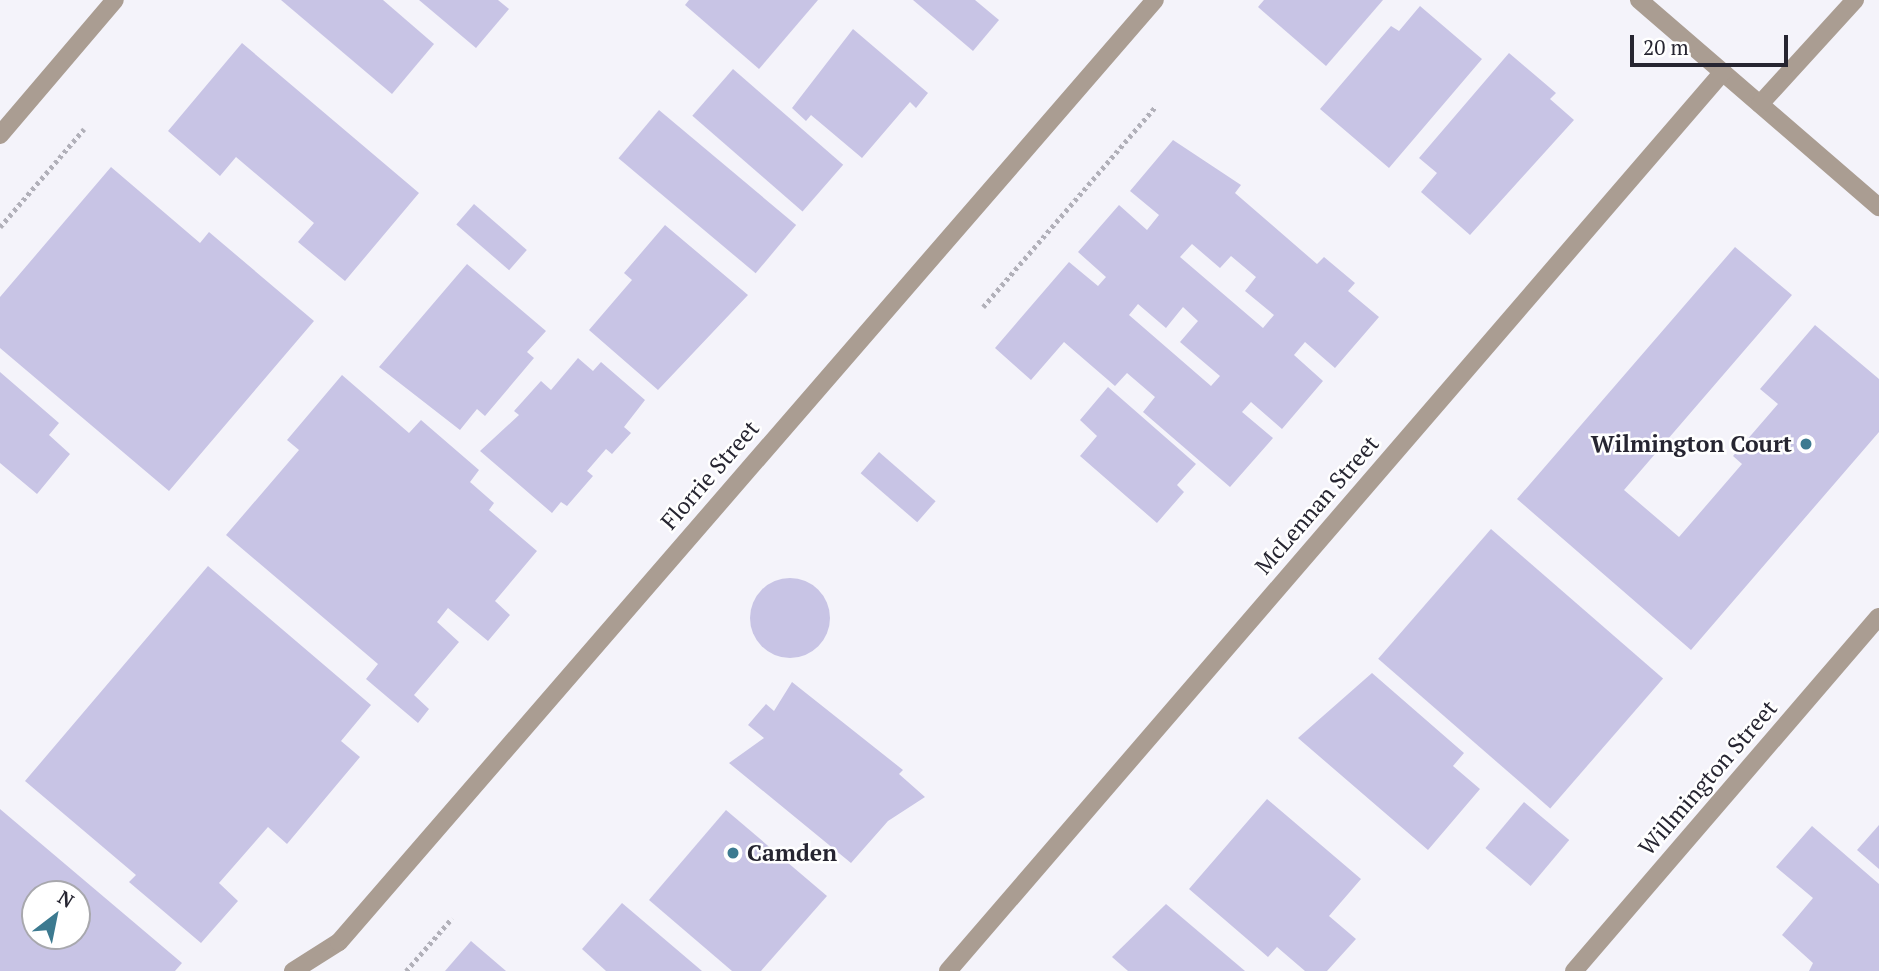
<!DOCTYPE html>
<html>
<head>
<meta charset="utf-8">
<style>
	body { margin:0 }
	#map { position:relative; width:1879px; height:971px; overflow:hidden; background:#f4f3fa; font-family:"PT Serif",serif }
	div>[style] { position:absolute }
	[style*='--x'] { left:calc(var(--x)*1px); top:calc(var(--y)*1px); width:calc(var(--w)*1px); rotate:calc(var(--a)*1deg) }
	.building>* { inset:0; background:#c8c4e5; transform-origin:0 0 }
	.round { border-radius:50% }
	.path>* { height:4.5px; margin-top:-2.25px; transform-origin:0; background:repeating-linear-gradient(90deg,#b1b0b9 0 3.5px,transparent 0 7px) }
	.minor>* { height:18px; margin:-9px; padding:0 9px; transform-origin:9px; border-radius:9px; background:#aa9d92 }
	.dots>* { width:19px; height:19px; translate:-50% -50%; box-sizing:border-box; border:4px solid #fff; border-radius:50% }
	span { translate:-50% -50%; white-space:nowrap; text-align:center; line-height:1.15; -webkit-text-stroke:5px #fff; paint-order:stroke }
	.poi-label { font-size:23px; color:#262531; font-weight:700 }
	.right { translate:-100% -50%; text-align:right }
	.left { translate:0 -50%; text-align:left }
	.street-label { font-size:23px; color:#262531 }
	.north { position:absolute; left:21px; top:880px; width:70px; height:70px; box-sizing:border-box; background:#fff; border:2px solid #a8a8ad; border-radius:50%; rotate:32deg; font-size:19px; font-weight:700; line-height:28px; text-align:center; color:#262531 }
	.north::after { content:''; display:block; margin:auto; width:24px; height:32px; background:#3c7a90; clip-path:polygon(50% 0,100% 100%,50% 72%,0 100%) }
	.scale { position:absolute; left:1630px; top:35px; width:158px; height:32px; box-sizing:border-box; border:4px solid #262531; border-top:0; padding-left:9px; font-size:21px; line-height:24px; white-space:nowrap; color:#262531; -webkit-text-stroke:5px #fff; paint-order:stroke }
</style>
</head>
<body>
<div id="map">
	<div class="building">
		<div style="clip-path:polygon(281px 0,383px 0,434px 44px,392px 94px)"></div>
		<div style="clip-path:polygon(419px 0,498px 0,509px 9px,476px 48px)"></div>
		<div style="clip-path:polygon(689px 0,818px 0,759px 69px,685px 5px)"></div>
		<div style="clip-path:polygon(913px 0,975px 0,999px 20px,973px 51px)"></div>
		<div style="clip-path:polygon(1264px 0,1383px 0,1326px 66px,1258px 7px)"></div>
		<div style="clip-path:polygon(1420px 6px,1482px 59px,1389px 168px,1320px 109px,1391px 26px,1399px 31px)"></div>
		<div style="clip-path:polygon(853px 29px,928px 93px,916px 108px,910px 102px,862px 158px,811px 115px,806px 121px,792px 108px)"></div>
		<div style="clip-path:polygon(242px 43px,419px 193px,345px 281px,298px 242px,314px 223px,236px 157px,220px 176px,168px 131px)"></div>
		<div style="clip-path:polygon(1509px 53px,1556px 93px,1550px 99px,1574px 120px,1470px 235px,1421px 192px,1437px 173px,1419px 158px)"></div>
		<div style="left:733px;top:69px;width:146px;height:62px;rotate:41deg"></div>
		<div style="left:659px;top:110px;width:179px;height:63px;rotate:40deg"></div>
		<div style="clip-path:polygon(evenodd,1173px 140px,1241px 185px,1235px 193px,1317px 264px,1324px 257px,1355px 283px,1348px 291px,1379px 317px,1335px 368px,1305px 342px,1294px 355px,1323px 381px,1282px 429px,1251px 402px,1242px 412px,1273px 438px,1230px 487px,1143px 412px,1155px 397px,1127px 373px,1115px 386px,1064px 342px,1031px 380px,995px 348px,1069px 262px,1098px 286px,1106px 277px,1078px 252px,1119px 205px,1147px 230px,1159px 215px,1130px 191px,1173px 140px,1192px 244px,1220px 268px,1231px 256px,1256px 277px,1245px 291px,1274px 315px,1263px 328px,1180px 257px,1192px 244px,1173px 140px,1138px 304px,1166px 328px,1183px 307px,1198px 321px,1180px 342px,1220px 376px,1211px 386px,1129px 315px,1138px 304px)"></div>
		<div style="clip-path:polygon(111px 167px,200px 243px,209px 232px,314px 321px,169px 491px,0 348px,0 297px)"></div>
		<div style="left:474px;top:204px;width:70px;height:27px;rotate:41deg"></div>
		<div style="clip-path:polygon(665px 225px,748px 295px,658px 390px,589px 330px,632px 280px,624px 273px)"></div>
		<div style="clip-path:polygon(1735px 247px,1792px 295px,1624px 490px,1679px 537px,1742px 464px,1733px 456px,1778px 404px,1760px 389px,1815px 325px,1879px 379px,1879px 432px,1691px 650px,1517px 499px)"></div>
		<div style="clip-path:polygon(467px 264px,546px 331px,527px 352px,534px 358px,485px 416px,477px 409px,460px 430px,379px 367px)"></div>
		<div style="clip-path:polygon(578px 358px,593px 371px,601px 362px,645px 400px,624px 427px,631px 433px,612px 454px,606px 449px,587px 471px,593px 476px,567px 506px,561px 502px,552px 513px,480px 451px,519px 415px,514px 411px,541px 381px,551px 390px)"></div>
		<div style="clip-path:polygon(0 372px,59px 423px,49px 435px,70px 454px,37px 494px,0 463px)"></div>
		<div style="clip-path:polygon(342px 375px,409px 433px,421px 420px,479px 470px,470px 482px,494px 503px,489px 510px,537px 551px,495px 601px,510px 615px,488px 641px,448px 608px,437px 622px,459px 642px,414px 695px,429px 709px,418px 723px,366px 679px,378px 664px,226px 535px,299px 450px,287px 440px)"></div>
		<div style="clip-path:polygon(1108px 387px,1196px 464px,1177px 485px,1184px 492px,1157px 523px,1080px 456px,1097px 436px,1080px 420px)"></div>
		<div style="left:879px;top:452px;width:75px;height:28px;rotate:41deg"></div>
		<div style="left:1491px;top:529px;width:228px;height:172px;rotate:41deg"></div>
		<div style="clip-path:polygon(208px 566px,371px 705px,341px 741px,360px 757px,287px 844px,268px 827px,219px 883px,238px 901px,201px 943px,129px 882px,136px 875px,25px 781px)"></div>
		<div class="round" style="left:750px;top:578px;width:80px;height:80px"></div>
		<div style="clip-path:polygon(1372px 673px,1464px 753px,1453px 766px,1480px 789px,1428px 850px,1298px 738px)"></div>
		<div style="clip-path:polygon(792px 682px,903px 770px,899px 774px,925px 797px,888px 821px,851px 863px,729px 763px,764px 738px,748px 725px,766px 704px,774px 711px)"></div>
		<div style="clip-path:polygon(1267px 799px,1361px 879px,1329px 916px,1356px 939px,1327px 971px,1305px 971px,1277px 947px,1268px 957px,1189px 889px)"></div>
		<div style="left:1524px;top:802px;width:59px;height:60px;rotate:40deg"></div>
		<div style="clip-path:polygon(evenodd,0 809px,182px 963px,175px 971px,0 971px,0 809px,35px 894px,77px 894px,77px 936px,35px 936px,35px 894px)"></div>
		<div style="clip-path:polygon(726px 810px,827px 896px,761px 971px,732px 971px,649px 900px)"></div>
		<div style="clip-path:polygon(1879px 825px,1879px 869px,1857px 850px)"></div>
		<div style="clip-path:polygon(1812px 826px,1879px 884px,1879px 971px,1809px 971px,1813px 963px,1782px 935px,1813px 898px,1776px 867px)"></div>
		<div style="clip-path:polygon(622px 903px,702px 971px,606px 971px,582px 949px)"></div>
		<div style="clip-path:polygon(1166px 904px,1245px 971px,1128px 971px,1112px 957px)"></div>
		<div style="clip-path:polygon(471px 941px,506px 971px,445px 971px)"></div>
	</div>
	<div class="path">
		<div style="--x:0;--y:227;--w:129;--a:-49.4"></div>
		<div style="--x:983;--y:307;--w:265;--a:-49.3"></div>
		<div style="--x:406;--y:971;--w:70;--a:-49"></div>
	</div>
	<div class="minor">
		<div style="--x:1639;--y:0;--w:317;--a:40.8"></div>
		<div style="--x:1760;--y:104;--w:141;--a:-47.6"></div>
		<div style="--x:0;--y:135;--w:177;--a:-49.6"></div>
		<div style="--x:293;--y:971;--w:54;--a:-32.2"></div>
		<div style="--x:339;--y:942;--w:1246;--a:-49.1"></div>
		<div style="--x:948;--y:971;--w:1187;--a:-49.24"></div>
		<div style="--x:1574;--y:971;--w:467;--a:-49.3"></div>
	</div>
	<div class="dots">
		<div style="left:1806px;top:444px;background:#3c7a90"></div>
		<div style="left:733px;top:853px;background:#3c7a90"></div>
	</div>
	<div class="poi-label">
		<span class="right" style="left:1792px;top:444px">Wilmington Court</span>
		<span class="left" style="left:747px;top:853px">Camden</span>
	</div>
	<div class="street-label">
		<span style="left:710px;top:475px;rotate:-49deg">Florrie Street</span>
		<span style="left:1317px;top:505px;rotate:-49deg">McLennan Street</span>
		<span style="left:1708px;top:778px;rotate:-49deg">Willmington Street</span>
	</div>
	<div class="north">N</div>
	<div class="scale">20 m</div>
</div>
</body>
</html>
